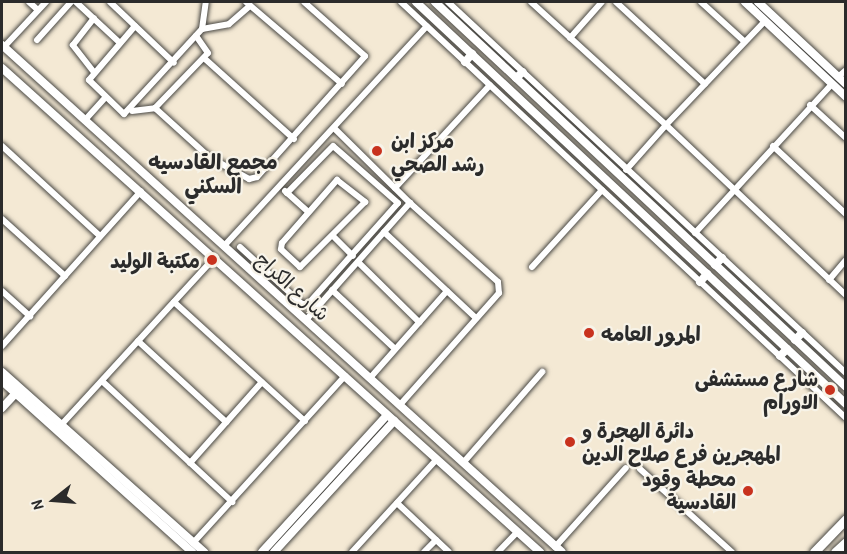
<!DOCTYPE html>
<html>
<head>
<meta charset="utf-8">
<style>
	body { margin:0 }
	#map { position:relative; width:847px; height:554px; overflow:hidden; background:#f4e9d4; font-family:"Patrick Hand","Playpen Sans Arabic",sans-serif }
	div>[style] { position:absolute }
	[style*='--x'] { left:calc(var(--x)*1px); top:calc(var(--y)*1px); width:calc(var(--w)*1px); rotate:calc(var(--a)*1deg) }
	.roads { filter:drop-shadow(0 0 2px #494844) drop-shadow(0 0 2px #494844) }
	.street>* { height:6px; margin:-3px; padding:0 3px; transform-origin:3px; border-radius:3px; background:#fff }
	.secondary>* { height:8px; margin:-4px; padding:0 4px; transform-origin:4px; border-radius:4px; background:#fff }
	.primary>* { height:9px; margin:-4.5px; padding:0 4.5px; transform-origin:4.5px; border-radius:4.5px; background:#fff }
	.dots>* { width:16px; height:16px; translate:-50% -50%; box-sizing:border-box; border:3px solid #f7f3e8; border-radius:50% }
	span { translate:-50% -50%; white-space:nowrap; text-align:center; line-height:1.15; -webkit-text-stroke:4.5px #f7f3e8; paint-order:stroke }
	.poi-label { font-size:20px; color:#2b2b2b; font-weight:700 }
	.left { translate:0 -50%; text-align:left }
	.right { translate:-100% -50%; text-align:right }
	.street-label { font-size:20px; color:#2b2b2b }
	.neighbourhood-label { font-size:21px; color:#2b2b2b; font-weight:700 }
	.frame { position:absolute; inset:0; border:3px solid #2b2b2b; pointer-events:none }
	.north { position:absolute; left:24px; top:470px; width:60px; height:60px; -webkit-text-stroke:4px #f7f3e8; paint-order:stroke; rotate:253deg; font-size:16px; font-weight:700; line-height:24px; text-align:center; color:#2b2b2b }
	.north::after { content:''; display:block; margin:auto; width:21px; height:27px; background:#2b2b2b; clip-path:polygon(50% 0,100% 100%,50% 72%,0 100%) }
</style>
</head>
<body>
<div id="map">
	<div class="roads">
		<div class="street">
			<div style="--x:29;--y:2;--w:12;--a:42"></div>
			<div style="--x:76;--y:2;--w:60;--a:43"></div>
			<div style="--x:110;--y:2;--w:88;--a:43.6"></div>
			<div style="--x:246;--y:2;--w:126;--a:40.5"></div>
			<div style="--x:401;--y:2;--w:609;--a:43.07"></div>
			<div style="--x:448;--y:2;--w:544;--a:42.99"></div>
			<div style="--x:531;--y:2;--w:183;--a:42.3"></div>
			<div style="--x:666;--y:125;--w:60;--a:131.6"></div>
			<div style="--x:616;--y:2;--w:121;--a:42.7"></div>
			<div style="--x:701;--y:2;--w:59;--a:42.3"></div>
			<div style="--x:765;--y:21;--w:144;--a:133.6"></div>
			<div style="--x:666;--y:125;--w:248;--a:43.4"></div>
			<div style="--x:135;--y:26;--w:71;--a:130.4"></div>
			<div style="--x:89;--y:80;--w:49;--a:44.2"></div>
			<div style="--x:124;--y:114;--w:115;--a:-47.5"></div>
			<div style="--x:202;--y:29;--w:27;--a:-10"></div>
			<div style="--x:229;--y:24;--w:28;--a:-41"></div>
			<div style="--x:202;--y:29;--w:27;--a:-82"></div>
			<div style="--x:570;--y:38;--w:48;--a:-48.4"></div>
			<div style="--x:37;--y:40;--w:51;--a:-48.2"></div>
			<div style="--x:4;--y:47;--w:62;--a:-47"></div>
			<div style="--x:204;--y:58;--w:121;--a:42"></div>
			<div style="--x:93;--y:71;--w:33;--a:-128"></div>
			<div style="--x:73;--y:45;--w:34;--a:-52"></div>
			<div style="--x:838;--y:77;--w:11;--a:-41"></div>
			<div style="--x:810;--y:105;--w:49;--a:42.5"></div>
			<div style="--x:155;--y:108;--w:76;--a:-46.1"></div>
			<div style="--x:208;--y:53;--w:21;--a:-125"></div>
			<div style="--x:132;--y:111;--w:23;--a:-7"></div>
			<div style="--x:155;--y:108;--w:73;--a:42.2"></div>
			<div style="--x:209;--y:157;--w:46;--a:28.8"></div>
			<div style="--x:249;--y:179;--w:8;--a:-14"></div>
			<div style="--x:257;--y:177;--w:162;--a:-48.2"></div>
			<div style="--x:365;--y:56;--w:81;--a:-138.5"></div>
			<div style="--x:85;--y:120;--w:28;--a:-48"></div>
			<div style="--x:334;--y:128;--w:107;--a:44.6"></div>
			<div style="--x:2;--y:146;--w:133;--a:42.6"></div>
			<div style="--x:773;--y:146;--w:100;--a:43"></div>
			<div style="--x:337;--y:180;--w:36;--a:38"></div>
			<div style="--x:365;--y:202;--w:92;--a:135"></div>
			<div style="--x:300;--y:267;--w:26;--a:-137"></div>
			<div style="--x:281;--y:249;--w:6;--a:-81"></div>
			<div style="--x:282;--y:243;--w:84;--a:-48.9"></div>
			<div style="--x:395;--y:188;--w:140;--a:-47.3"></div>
			<div style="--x:285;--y:191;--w:31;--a:42"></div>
			<div style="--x:2;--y:219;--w:85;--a:42.1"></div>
			<div style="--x:384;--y:232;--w:126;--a:43.1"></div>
			<div style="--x:695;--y:233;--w:202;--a:-47.4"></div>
			<div style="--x:333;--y:236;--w:28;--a:45"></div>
			<div style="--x:224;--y:246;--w:299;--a:-47.3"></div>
			<div style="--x:240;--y:247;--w:84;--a:42.6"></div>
			<div style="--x:302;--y:304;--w:6;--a:0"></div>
			<div style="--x:308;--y:304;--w:135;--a:-48.3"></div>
			<div style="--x:398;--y:203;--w:86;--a:-138.8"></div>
			<div style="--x:333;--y:146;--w:66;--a:134.4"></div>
			<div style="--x:358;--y:262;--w:86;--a:44.5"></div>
			<div style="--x:532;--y:267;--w:104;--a:-47.7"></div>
			<div style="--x:829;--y:280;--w:26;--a:-50"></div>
			<div style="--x:332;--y:290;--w:86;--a:43.1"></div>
			<div style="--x:2;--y:291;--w:38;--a:42"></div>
			<div style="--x:174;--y:302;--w:177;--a:42.3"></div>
			<div style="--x:306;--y:320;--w:157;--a:-48.4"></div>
			<div style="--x:410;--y:203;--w:118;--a:41.9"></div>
			<div style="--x:498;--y:282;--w:11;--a:85"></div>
			<div style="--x:499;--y:293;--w:149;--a:131.5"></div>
			<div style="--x:138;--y:341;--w:120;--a:42.6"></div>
			<div style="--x:2;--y:346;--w:208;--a:-48.1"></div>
			<div style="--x:370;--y:378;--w:116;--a:-48.5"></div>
			<div style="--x:102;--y:381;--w:178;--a:42.9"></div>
			<div style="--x:62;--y:424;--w:226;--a:-47.5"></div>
			<div style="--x:190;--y:463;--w:108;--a:-48.4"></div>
			<div style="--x:463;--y:463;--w:121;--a:-49"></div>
			<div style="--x:640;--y:469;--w:124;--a:42.1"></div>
			<div style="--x:397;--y:503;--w:71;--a:43.3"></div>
			<div style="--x:193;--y:543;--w:226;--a:-47.7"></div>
			<div style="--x:555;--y:547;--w:106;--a:-48.1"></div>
			<div style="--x:352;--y:552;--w:126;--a:-47.6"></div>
			<div style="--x:424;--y:552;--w:17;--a:-45"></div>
			<div style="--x:498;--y:552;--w:28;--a:-46"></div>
		</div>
		<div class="secondary">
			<div style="--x:416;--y:2;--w:589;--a:43.07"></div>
			<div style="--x:435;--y:2;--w:563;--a:43.13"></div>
			<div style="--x:745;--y:2;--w:139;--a:43.2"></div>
			<div style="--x:758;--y:2;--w:120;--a:43"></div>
			<div style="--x:2;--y:45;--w:755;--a:42.16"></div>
			<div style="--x:465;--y:62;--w:11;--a:-49"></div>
			<div style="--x:2;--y:68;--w:724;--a:41.98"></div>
			<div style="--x:516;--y:78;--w:9;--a:-41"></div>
			<div style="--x:715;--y:265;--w:10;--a:-45"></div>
			<div style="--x:700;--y:282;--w:11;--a:-49"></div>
			<div style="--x:795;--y:340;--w:10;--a:-45"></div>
			<div style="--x:780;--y:356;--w:10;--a:-45"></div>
			<div style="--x:2;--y:372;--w:271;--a:41.7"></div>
			<div style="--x:2;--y:381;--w:256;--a:42"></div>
			<div style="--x:2;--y:408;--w:19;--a:-47"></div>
			<div style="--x:262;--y:552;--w:185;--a:-47.6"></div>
			<div style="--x:274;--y:552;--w:178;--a:-47.5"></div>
		</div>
		<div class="primary">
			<div style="--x:814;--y:552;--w:46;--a:-45.9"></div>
			<div style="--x:835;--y:552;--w:15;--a:-42"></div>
		</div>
	</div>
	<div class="dots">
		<div style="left:377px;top:151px;background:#c8321e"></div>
		<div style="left:212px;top:260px;background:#c8321e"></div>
		<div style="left:589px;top:333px;background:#c8321e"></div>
		<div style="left:830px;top:390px;background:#c8321e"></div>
		<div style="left:570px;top:442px;background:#c8321e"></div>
		<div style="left:748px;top:491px;background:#c8321e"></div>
	</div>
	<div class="poi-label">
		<span class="left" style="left:391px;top:152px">مركز ابن<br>رشد الصحي</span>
		<span class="right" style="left:200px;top:260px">مكتبة الوليد</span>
		<span class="left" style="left:601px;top:333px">المرور العامه</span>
		<span class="right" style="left:818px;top:390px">شارع مستشفى<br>الاورام</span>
		<span class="left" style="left:582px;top:442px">دائرة الهجرة و<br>المهجرين فرع صلاح الدين</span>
		<span class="right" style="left:736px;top:490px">محطة وقود<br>القادسية</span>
	</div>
	<div class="street-label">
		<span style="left:293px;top:286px;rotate:42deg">شارع الكراج</span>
	</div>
	<div class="neighbourhood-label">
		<span style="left:213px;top:174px">مجمع القادسيه<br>السكني</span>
	</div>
	<div class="frame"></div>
	<div class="north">N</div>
</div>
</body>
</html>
